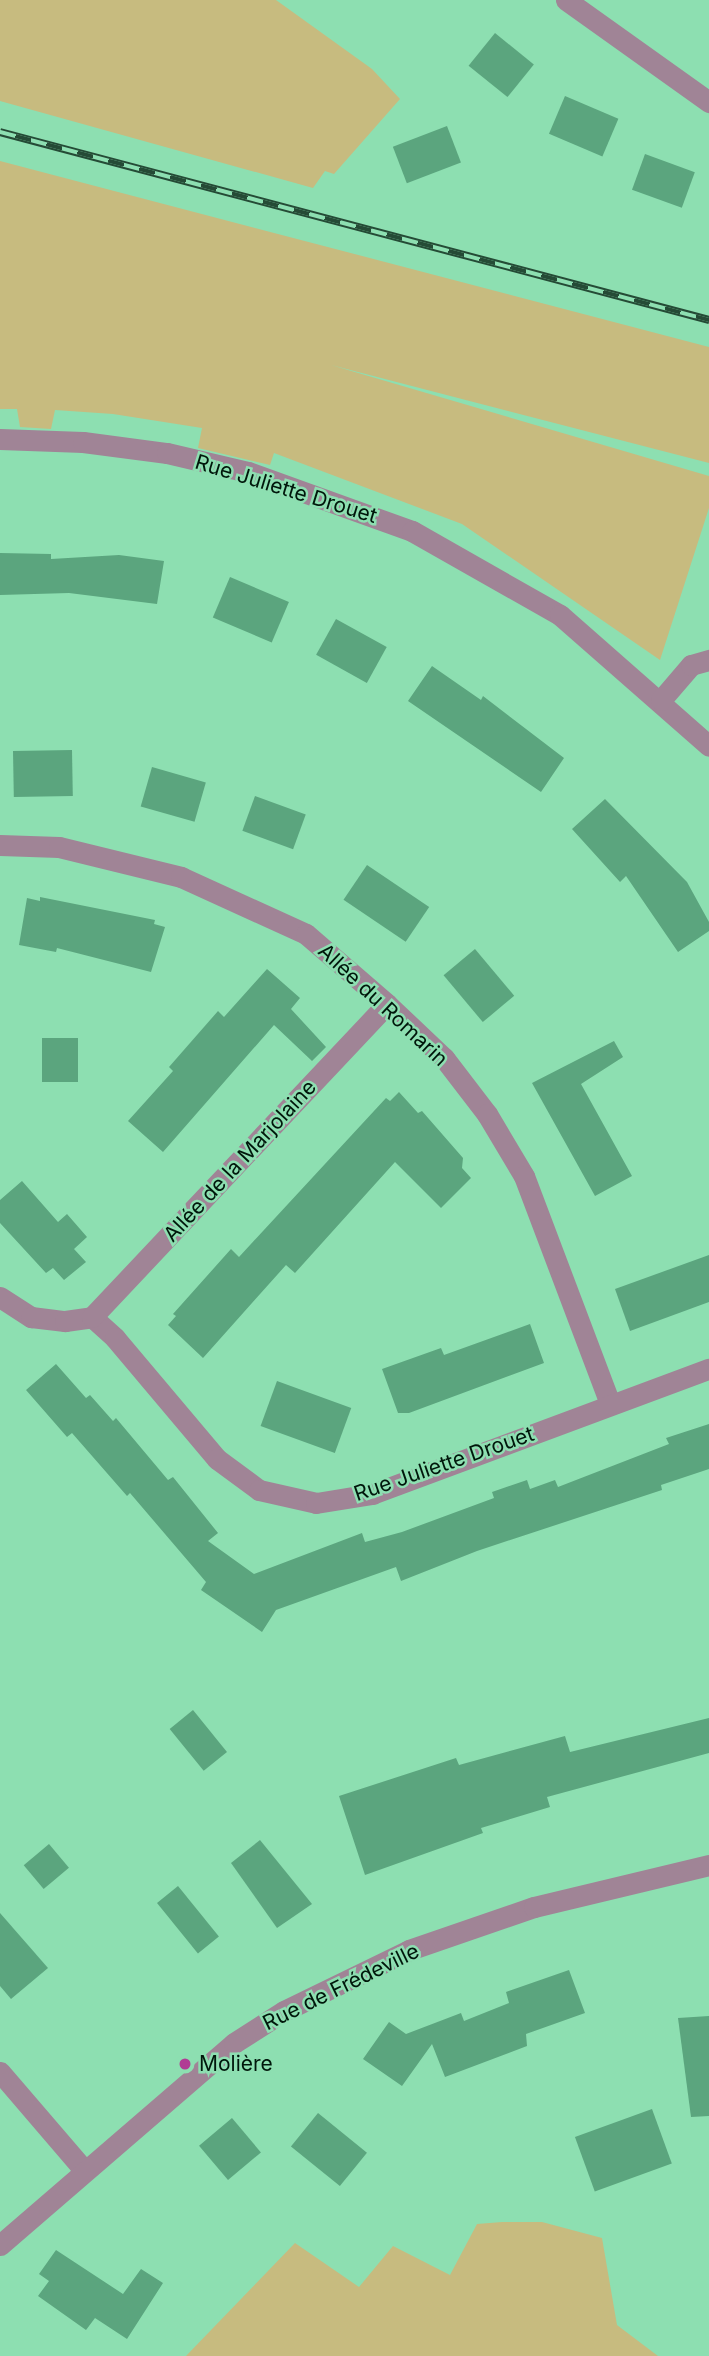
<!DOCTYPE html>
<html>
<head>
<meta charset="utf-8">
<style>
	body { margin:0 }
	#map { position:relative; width:709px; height:2356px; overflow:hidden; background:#8ddfb1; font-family:Inter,sans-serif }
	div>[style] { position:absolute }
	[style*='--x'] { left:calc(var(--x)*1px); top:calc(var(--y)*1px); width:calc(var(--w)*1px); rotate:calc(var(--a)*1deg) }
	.green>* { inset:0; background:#c7bb7f }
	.building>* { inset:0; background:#5ba57e; transform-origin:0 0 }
	.minor>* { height:21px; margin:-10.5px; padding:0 10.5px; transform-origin:10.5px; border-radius:10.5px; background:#a08496 }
	.rail>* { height:8px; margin-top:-4px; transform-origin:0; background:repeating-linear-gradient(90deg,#8ddfb1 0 16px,#254b36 0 32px); box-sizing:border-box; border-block:2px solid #254b36 }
	.dots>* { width:19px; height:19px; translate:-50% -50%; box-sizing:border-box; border:4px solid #8ddfb1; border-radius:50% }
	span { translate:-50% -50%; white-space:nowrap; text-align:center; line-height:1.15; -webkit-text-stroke:5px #8ddfb1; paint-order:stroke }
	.street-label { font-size:21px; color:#00170b }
	.poi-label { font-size:21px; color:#00170b }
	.left { translate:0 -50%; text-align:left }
</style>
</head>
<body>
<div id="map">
	<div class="green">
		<div style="clip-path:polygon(0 0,276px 0,372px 69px,400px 99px,334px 174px,325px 171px,313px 188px,0 101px)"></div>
		<div style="clip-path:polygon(0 161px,709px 347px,709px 463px,331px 365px,709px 476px,709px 508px,660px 660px,462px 524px,274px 453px,270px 465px,198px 448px,202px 428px,113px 414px,55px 410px,51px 429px,20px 427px,17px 409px,0 409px)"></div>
		<div style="clip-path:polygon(502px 2222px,542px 2222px,602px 2238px,617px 2325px,658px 2356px,186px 2356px,295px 2243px,359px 2287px,393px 2246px,450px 2275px,477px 2224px)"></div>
	</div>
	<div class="building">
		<div style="left:495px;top:33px;width:50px;height:42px;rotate:39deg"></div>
		<div style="left:565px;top:96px;width:58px;height:41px;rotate:23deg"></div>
		<div style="left:447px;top:126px;width:39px;height:58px;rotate:69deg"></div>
		<div style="left:645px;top:154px;width:53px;height:38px;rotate:20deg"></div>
		<div style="clip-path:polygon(0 553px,51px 554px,51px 559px,119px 555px,164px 561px,157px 604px,69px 593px,0 595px)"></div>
		<div style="left:230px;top:577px;width:64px;height:44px;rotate:23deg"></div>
		<div style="left:336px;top:619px;width:58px;height:41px;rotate:29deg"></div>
		<div style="clip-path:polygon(432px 666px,481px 700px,483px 696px,564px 758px,541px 792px,408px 701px)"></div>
		<div style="left:72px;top:750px;width:46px;height:59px;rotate:89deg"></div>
		<div style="left:152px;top:767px;width:56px;height:41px;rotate:16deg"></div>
		<div style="left:255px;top:796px;width:54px;height:37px;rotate:20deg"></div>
		<div style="clip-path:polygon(605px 799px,687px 882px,709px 922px,709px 931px,678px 952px,626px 876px,620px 882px,572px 829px)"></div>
		<div style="left:367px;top:865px;width:75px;height:42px;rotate:34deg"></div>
		<div style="clip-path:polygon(40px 897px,155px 920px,154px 924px,165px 927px,151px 972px,57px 948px,56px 952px,19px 945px,27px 898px,40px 901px)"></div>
		<div style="left:475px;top:949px;width:61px;height:41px;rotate:50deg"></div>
		<div style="clip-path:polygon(267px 969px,300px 998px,291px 1009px,326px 1047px,312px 1061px,274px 1025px,163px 1152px,128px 1121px,173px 1071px,169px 1067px,218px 1011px,224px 1017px)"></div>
		<div style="left:78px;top:1038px;width:44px;height:36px;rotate:90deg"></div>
		<div style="clip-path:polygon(614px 1041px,623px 1057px,581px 1084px,632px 1176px,595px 1196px,532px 1083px)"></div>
		<div style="clip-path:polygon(399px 1092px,418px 1113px,422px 1111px,463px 1158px,462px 1168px,471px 1178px,441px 1208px,395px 1162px,295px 1273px,286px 1265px,203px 1358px,168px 1325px,176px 1316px,173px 1314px,231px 1249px,239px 1257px,386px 1098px,390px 1101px)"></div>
		<div style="clip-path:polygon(22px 1181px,58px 1222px,67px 1214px,87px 1237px,74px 1249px,86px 1262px,64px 1280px,53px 1268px,46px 1273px,0 1223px,0 1200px)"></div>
		<div style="clip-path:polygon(709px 1255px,709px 1302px,630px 1331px,615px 1289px)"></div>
		<div style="clip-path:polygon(530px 1324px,544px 1363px,409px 1413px,398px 1413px,382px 1369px,441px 1348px,444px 1355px)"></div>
		<div style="clip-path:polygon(56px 1364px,86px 1398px,90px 1395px,113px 1421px,116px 1418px,168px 1480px,173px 1477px,218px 1533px,208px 1541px,254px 1574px,362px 1533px,365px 1542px,402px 1532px,494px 1498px,492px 1492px,527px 1480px,530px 1489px,555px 1480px,558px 1487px,669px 1444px,666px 1438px,709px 1424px,709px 1469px,661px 1485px,662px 1490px,477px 1551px,401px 1581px,396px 1567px,276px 1610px,262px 1632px,201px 1590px,206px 1582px,130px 1493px,127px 1496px,72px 1433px,67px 1437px,26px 1390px)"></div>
		<div style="left:277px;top:1381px;width:79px;height:48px;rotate:20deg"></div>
		<div style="left:193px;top:1710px;width:54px;height:30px;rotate:51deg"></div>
		<div style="clip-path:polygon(709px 1718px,709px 1753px,547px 1797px,550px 1807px,481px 1828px,483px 1833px,365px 1875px,339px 1796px,456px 1758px,459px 1765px,565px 1736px,570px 1752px)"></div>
		<div style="clip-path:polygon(260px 1840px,312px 1904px,277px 1928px,231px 1863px)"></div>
		<div style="left:49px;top:1844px;width:31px;height:33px;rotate:50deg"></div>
		<div style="left:178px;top:1886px;width:65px;height:27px;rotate:51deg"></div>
		<div style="clip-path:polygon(0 1913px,48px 1968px,11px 1999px,0 1986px)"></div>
		<div style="clip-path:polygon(569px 1970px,585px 2013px,526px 2034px,527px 2046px,445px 2077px,432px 2044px,402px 2086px,363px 2059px,389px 2022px,406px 2034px,461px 2013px,464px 2021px,509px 2003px,506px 1992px)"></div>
		<div style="clip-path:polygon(709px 2016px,709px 2116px,691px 2117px,678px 2018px)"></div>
		<div style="left:652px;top:2109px;width:58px;height:82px;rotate:70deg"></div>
		<div style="left:318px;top:2113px;width:63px;height:43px;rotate:39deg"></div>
		<div style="left:232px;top:2118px;width:45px;height:43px;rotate:50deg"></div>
		<div style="clip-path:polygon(56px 2250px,123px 2294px,141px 2269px,163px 2283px,127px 2339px,95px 2318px,86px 2330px,38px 2296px,49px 2281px,39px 2274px)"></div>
	</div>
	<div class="minor">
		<div style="--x:566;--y:0;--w:176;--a:35.5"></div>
		<div style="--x:0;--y:439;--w:83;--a:2.1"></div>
		<div style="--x:83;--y:442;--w:85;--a:7.5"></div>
		<div style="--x:167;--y:453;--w:83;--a:13.2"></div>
		<div style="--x:248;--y:472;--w:174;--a:19.8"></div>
		<div style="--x:412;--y:531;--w:170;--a:29.6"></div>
		<div style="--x:560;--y:615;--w:198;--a:41.3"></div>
		<div style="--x:661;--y:700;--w:46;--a:-49.4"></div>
		<div style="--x:691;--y:665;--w:19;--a:-16"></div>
		<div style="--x:0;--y:845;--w:59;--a:1.9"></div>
		<div style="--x:59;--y:847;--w:126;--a:13.8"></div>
		<div style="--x:181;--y:877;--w:137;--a:24.5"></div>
		<div style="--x:306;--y:934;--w:107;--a:40.8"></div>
		<div style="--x:387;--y:1004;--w:79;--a:43.5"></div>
		<div style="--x:444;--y:1058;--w:71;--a:52.5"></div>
		<div style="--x:487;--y:1114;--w:72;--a:59.2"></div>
		<div style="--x:524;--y:1176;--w:244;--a:69.3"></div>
		<div style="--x:0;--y:1297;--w:37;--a:33"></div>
		<div style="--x:31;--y:1317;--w:34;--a:7"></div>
		<div style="--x:65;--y:1321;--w:27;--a:-8"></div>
		<div style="--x:92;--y:1317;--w:31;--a:42"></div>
		<div style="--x:115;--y:1338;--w:158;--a:49.9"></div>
		<div style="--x:217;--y:1459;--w:52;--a:36.4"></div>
		<div style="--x:259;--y:1490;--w:58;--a:12.8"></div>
		<div style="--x:316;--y:1503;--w:57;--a:-9.1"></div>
		<div style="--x:372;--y:1494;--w:359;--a:-20.4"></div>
		<div style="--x:92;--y:1317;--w:430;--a:-46.7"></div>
		<div style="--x:0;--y:2072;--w:129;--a:49.4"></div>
		<div style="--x:0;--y:2245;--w:309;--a:-40.8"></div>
		<div style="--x:234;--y:2043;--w:59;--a:-32.6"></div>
		<div style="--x:284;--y:2011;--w:139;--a:-26"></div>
		<div style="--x:409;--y:1950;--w:132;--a:-19"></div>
		<div style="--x:534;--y:1907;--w:180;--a:-13.5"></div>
	</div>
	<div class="rail">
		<div style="--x:0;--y:132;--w:734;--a:14.85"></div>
	</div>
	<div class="dots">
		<div style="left:185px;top:2064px;background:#b13c94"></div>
	</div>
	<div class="street-label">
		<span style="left:286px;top:489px;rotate:17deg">Rue Juliette Drouet</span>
		<span style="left:383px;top:1005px;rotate:43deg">Allée du Romarin</span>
		<span style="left:240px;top:1161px;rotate:-47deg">Allée de la Marjolaine</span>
		<span style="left:444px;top:1464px;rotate:-19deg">Rue Juliette Drouet</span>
		<span style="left:341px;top:1987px;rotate:-26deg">Rue de Frédeville</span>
	</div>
	<div class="poi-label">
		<span class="left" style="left:199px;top:2064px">Molière</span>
	</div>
</div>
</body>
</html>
